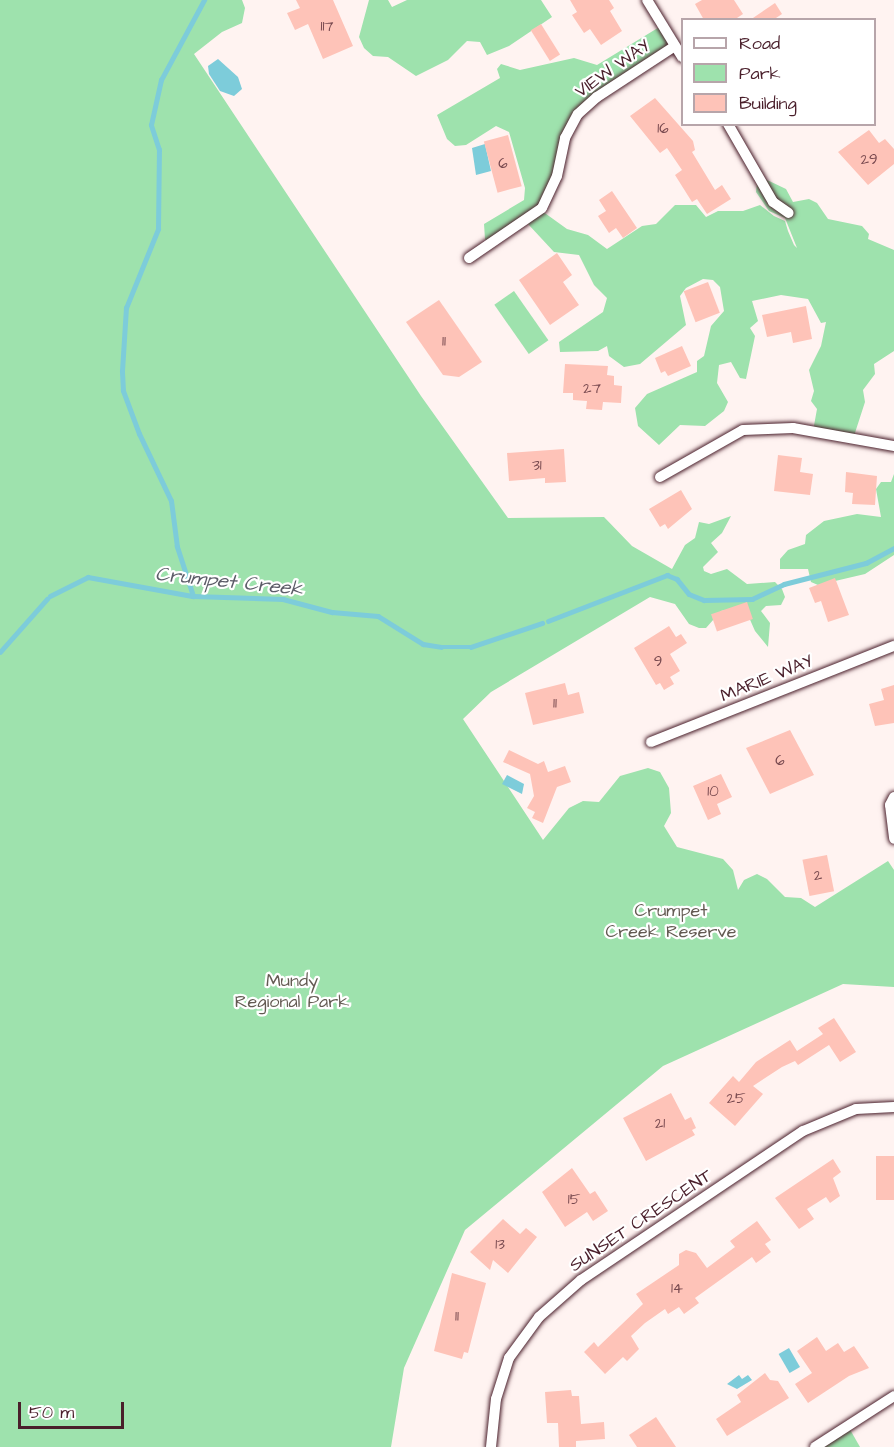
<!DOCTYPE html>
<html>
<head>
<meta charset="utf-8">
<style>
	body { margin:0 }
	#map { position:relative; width:894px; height:1447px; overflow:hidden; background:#fff3f1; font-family:"Architects Daughter",sans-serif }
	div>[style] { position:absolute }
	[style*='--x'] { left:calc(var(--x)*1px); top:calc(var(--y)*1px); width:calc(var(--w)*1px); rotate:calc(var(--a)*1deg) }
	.green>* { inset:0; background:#9ee2ad; transform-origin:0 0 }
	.water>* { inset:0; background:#7dccda; transform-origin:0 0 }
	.stream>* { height:4.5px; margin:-2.25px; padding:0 2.25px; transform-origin:2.25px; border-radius:2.25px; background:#7dccda }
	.building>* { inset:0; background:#fec3b8; transform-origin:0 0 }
	.roads { filter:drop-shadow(0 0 2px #4a1f2b) drop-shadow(0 0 2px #4a1f2b) }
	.minor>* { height:10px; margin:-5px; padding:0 5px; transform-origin:5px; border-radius:5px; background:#fff }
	span { translate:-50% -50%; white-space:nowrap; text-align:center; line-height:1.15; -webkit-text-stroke:4.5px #fff; paint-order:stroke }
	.number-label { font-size:15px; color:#77484e }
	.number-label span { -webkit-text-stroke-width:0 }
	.street-label { font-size:18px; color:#4a1f2b }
	.park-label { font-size:18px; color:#635a52 }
	.water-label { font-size:20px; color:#5c5c68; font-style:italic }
	.legend { position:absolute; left:681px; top:18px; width:195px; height:108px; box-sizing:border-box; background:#fff; border:2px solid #b7a5aa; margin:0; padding:8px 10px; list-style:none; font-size:18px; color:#4a1f2b }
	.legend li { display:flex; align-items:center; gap:12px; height:30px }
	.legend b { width:30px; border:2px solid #b7a5aa }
	.scale { position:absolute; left:18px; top:1402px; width:106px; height:27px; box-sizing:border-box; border:3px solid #4a1f2b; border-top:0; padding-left:8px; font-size:18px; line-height:21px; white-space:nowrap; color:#4a1f2b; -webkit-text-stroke:4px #fff; paint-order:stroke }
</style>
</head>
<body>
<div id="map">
	<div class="green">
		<div style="clip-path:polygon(0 0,242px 0,245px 8px,242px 23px,222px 32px,194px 54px,421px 396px,508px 518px,604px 517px,632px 546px,672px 569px,685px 545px,695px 538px,699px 522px,709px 524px,731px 516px,722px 533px,711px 543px,718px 552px,703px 567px,704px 571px,711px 574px,727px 569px,747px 584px,775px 582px,782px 589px,785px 597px,781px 605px,766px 606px,761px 611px,770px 623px,768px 647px,755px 631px,744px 606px,721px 611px,706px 628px,699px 628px,689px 624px,675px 604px,650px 597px,491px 692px,463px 719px,543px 840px,569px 808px,583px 801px,599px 802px,620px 776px,648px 768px,660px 772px,669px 788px,671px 813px,664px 826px,677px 847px,723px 859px,733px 870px,738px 890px,744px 880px,757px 874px,767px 879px,785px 897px,801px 898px,815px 907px,888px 861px,894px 870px,894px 987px,843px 984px,663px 1066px,465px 1230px,404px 1368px,391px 1447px,0 1447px)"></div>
		<div style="clip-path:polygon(369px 0,388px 0,392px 7px,407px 0,541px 0,552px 17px,509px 46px,487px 55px,480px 42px,467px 41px,448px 60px,416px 76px,388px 57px,373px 56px,364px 48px,359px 37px)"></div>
		<div style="clip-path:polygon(661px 26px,673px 45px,575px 113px,541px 207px,489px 244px,485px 239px,484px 224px,524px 200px,525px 188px,509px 132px,496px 126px,466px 145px,455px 146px,447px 139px,437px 115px,500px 78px,497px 69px,501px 64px,520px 70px,574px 58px,597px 65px)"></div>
		<div style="clip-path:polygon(765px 179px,786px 189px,793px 202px,809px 199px,817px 203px,828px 219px,862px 226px,869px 234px,868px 239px,894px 250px,894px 351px,874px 364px,875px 374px,863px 390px,865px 402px,853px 439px,813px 431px,817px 409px,811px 401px,814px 391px,809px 370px,821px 346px,826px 322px,821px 323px,808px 299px,781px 295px,752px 301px,758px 321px,750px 328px,755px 336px,746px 379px,740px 378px,731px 362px,719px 365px,717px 383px,728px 402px,724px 411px,705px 426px,680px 425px,659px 445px,638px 426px,635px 408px,647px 394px,697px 372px,697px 361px,704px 356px,711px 326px,724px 311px,720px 287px,713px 280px,703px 279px,686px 288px,680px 296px,686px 325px,640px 364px,624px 367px,609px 356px,607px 346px,598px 351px,560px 352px,559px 342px,603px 312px,607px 298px,594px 285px,579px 255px,554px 252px,528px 224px,542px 211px,567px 229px,588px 235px,607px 249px,642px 226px,656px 224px,675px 205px,696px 205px,706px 217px,718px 211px,743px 211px,760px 205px,774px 216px,785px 221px,788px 231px,794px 245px,797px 248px,785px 218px,769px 211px,756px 192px,757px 183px)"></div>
		<div style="left:514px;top:291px;width:60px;height:24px;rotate:55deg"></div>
		<div style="clip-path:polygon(894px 474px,894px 555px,865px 574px,818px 585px,811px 582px,808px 569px,780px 569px,780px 559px,788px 550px,805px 544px,806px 535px,824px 521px,857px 514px,881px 517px,876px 489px,881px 482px,891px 482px)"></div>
		<div style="clip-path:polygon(848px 1426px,860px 1447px,815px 1447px)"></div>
	</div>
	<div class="water">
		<div style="clip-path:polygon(218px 59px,238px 77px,242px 89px,234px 96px,220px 91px,209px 74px,208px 66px)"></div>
		<div style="clip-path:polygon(485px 144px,491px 171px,476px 175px,472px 148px)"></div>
		<div style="clip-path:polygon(507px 775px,524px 784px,522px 794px,502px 784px)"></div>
		<div style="left:789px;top:1348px;width:22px;height:12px;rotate:60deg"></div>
		<div style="clip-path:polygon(739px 1375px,742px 1379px,748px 1375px,752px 1380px,737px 1389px,727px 1384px)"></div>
	</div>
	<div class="stream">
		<div style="--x:50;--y:596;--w:42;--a:-26.6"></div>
		<div style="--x:88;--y:577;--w:107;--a:10.3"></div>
		<div style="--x:193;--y:596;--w:90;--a:1.9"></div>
		<div style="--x:283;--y:599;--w:51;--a:14.9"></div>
		<div style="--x:332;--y:612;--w:46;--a:5"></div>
		<div style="--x:378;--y:616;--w:53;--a:31.9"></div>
		<div style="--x:423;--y:644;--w:18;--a:9"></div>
		<div style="--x:441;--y:647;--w:30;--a:0"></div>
		<div style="--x:471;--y:647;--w:75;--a:-18.7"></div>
		<div style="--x:193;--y:596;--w:52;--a:-108.1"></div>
		<div style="--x:177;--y:547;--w:46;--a:-97.4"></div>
		<div style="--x:171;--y:501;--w:74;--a:-115.5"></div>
		<div style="--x:139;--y:434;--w:46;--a:-110.4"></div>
		<div style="--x:123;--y:391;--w:20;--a:-93"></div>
		<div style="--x:122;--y:371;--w:63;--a:-86.4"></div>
		<div style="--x:126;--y:308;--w:85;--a:-67.9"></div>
		<div style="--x:158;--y:229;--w:79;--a:-89.3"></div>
		<div style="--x:159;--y:150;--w:26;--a:-108"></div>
		<div style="--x:151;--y:125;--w:46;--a:-77.5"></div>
		<div style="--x:161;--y:80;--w:91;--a:-61.7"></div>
		<div style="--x:548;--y:621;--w:128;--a:-21.1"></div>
		<div style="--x:667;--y:575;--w:11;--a:22"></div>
		<div style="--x:677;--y:579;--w:19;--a:51"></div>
		<div style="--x:689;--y:594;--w:16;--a:22"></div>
		<div style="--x:704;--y:600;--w:48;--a:-1.2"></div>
		<div style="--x:752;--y:599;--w:35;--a:-25"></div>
		<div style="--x:784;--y:584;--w:85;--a:-14.4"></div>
		<div style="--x:866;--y:563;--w:32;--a:-28"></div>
		<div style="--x:0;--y:652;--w:71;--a:-48.4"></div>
	</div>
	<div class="building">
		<div style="clip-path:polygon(296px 0,333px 0,353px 46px,323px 59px,308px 24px,295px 30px,287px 13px,300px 8px)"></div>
		<div style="clip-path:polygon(570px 0,609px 0,614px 8px,610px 11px,622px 31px,601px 45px,590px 29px,584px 33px,572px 15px,577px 12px)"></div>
		<div style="clip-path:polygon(702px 0,734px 0,743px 14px,734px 20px,704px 20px,695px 4px)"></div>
		<div style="clip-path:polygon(775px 3px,782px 14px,773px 20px,750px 20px)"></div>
		<div style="left:541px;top:24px;width:36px;height:12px;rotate:58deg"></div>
		<div style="clip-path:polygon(655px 98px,693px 141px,695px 150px,692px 152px,715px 190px,722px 185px,731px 199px,707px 214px,697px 199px,692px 202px,675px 175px,682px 170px,667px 148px,660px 153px,630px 116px)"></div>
		<div style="clip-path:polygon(869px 130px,879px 143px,885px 139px,894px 149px,894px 164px,868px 185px,838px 152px)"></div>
		<div style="left:508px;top:135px;width:53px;height:25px;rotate:75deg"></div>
		<div style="clip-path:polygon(612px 191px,637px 228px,623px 238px,616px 228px,609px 233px,598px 216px,606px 211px,599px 200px)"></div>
		<div style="clip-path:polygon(557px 253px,572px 275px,563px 282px,579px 305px,550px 325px,519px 280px)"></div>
		<div style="left:708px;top:282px;width:33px;height:26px;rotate:69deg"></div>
		<div style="clip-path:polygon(439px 300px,482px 362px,459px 377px,443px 375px,406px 322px)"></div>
		<div style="clip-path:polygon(806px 306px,812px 339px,793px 343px,791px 332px,767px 337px,762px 315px)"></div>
		<div style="clip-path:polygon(682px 346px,691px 366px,668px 376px,665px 371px,661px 373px,655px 358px)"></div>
		<div style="clip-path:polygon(565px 364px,608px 366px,607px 375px,614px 376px,614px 385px,622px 386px,621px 403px,603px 402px,602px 410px,586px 409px,587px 401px,573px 400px,573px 393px,563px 393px)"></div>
		<div style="clip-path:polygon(564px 449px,566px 482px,545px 483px,545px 478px,509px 481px,507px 453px)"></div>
		<div style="clip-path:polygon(778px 455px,802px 458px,800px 472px,813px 474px,810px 495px,774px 491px)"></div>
		<div style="clip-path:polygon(846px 472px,877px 476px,875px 505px,852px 504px,853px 493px,845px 492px)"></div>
		<div style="clip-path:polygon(681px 490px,692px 509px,668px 529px,665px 524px,660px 527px,649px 509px)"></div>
		<div style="clip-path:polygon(835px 578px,849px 615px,828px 622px,821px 601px,815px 603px,809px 588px)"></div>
		<div style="left:747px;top:602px;width:18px;height:38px;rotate:71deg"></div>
		<div style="clip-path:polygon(669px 626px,676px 637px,681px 634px,687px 643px,670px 654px,680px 671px,670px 677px,674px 684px,664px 690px,660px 683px,656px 685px,634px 648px)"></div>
		<div style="clip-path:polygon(565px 683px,568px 695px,579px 692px,584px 713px,533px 725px,525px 693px)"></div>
		<div style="clip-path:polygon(894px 685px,894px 723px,875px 726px,869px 704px,884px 700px,881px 689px)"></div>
		<div style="clip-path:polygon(790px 730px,814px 775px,770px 794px,746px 748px)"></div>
		<div style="clip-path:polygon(509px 750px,538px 764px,544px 761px,548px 772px,565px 766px,571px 782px,557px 787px,543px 823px,532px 818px,535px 812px,527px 808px,534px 796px,530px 774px,503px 762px)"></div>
		<div style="clip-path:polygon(721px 774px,732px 797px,717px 804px,721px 814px,708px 820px,693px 786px)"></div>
		<div style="left:827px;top:855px;width:37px;height:25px;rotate:79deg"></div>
		<div style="clip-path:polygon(834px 1018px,856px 1052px,840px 1062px,829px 1045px,798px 1065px,795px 1061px,782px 1067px,753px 1086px,763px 1094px,735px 1126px,709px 1103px,733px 1076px,739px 1082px,756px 1062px,790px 1040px,797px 1051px,823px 1034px,818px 1028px)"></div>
		<div style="clip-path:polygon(671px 1093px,685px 1120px,691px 1117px,696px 1128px,692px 1130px,695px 1135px,646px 1161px,623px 1118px)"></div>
		<div style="left:894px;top:1156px;width:44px;height:18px;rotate:90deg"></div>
		<div style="clip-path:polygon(833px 1159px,841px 1172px,833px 1178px,840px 1196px,830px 1203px,826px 1197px,807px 1209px,814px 1219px,799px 1229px,775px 1198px)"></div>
		<div style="clip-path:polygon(572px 1168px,590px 1194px,595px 1191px,608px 1211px,593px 1221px,587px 1212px,565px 1227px,542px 1192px)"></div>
		<div style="clip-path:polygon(503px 1219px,520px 1234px,526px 1228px,537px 1237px,508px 1273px,493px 1260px,490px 1270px,470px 1252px)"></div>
		<div style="clip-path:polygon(757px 1221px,771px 1240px,765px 1244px,771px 1252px,756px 1263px,752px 1257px,695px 1298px,699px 1303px,684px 1314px,679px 1307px,668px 1314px,665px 1309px,645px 1323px,631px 1336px,639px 1349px,627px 1361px,623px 1357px,605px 1374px,584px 1352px,594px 1342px,598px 1347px,643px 1304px,636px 1294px,679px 1265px,679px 1254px,686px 1250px,696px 1253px,707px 1268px,735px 1247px,730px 1241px)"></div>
		<div style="clip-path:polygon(452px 1273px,486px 1283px,468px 1353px,464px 1352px,462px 1359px,434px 1351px)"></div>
		<div style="clip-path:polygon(817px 1337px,826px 1351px,838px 1343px,844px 1352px,854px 1346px,869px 1368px,849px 1376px,808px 1403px,795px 1384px,812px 1373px,797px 1351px)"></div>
		<div style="clip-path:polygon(765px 1373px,770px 1380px,778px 1381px,789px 1398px,727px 1436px,716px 1419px,741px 1402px,737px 1395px)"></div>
		<div style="clip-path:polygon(571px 1390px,572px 1396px,579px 1396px,581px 1424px,604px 1422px,605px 1439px,576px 1441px,576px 1447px,559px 1447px,558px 1423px,547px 1423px,545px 1392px)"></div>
		<div style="clip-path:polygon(656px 1417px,676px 1447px,637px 1447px,629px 1435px)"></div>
	</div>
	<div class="roads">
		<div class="minor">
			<div style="--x:647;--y:0;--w:67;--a:58.4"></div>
			<div style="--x:728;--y:124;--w:90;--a:60"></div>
			<div style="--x:773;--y:202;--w:19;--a:35"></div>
			<div style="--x:469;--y:258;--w:88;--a:-34.4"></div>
			<div style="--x:542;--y:208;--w:35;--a:-65"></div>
			<div style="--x:557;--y:176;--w:39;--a:-78"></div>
			<div style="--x:565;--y:138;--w:27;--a:-62"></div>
			<div style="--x:578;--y:114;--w:25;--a:-42"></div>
			<div style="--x:597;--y:97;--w:93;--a:-33.2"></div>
			<div style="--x:660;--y:477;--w:95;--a:-29.5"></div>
			<div style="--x:743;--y:430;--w:50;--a:-2.3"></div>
			<div style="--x:793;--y:428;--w:103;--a:10.1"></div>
			<div style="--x:651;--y:742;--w:261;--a:-21.6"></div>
			<div style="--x:894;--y:797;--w:9;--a:117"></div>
			<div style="--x:890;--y:805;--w:34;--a:83"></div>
			<div style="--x:491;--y:1447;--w:48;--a:-84.1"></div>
			<div style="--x:496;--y:1399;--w:43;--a:-72.4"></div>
			<div style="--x:509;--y:1358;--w:51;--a:-53.8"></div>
			<div style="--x:539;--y:1317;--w:56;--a:-41.4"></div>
			<div style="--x:581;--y:1280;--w:267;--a:-33.9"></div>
			<div style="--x:803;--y:1131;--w:57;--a:-22.5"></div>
			<div style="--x:856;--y:1109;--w:38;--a:-3"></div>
			<div style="--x:815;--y:1447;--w:94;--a:-32.8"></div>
		</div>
	</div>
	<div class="number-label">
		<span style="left:327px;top:27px">117</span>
		<span style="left:663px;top:129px">16</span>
		<span style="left:869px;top:160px">29</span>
		<span style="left:503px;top:164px">6</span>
		<span style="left:444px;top:342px">11</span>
		<span style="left:592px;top:389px">27</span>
		<span style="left:537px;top:466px">31</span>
		<span style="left:658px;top:662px">9</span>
		<span style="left:555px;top:704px">11</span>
		<span style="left:780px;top:761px">6</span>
		<span style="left:713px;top:792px">10</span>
		<span style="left:818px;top:876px">2</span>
		<span style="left:736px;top:1099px">25</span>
		<span style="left:660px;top:1124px">21</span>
		<span style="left:574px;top:1200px">15</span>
		<span style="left:500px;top:1245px">13</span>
		<span style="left:677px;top:1289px">14</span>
		<span style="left:457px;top:1317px">11</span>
	</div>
	<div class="street-label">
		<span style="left:613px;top:69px;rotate:-35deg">VIEW WAY</span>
		<span style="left:767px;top:679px;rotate:-22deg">MARIE WAY</span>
		<span style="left:641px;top:1221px;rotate:-34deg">SUNSET CRESCENT</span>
	</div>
	<div class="park-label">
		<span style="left:671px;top:922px">Crumpet<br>Creek Reserve</span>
		<span style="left:292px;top:992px">Mundy<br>Regional Park</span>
	</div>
	<div class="water-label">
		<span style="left:229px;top:582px;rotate:6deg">Crumpet Creek</span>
	</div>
	<ul class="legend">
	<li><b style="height:8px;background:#fff"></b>Road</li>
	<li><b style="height:16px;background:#9ee2ad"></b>Park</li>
	<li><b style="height:16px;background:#fec3b8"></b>Building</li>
	</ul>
	<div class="scale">50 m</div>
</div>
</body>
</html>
